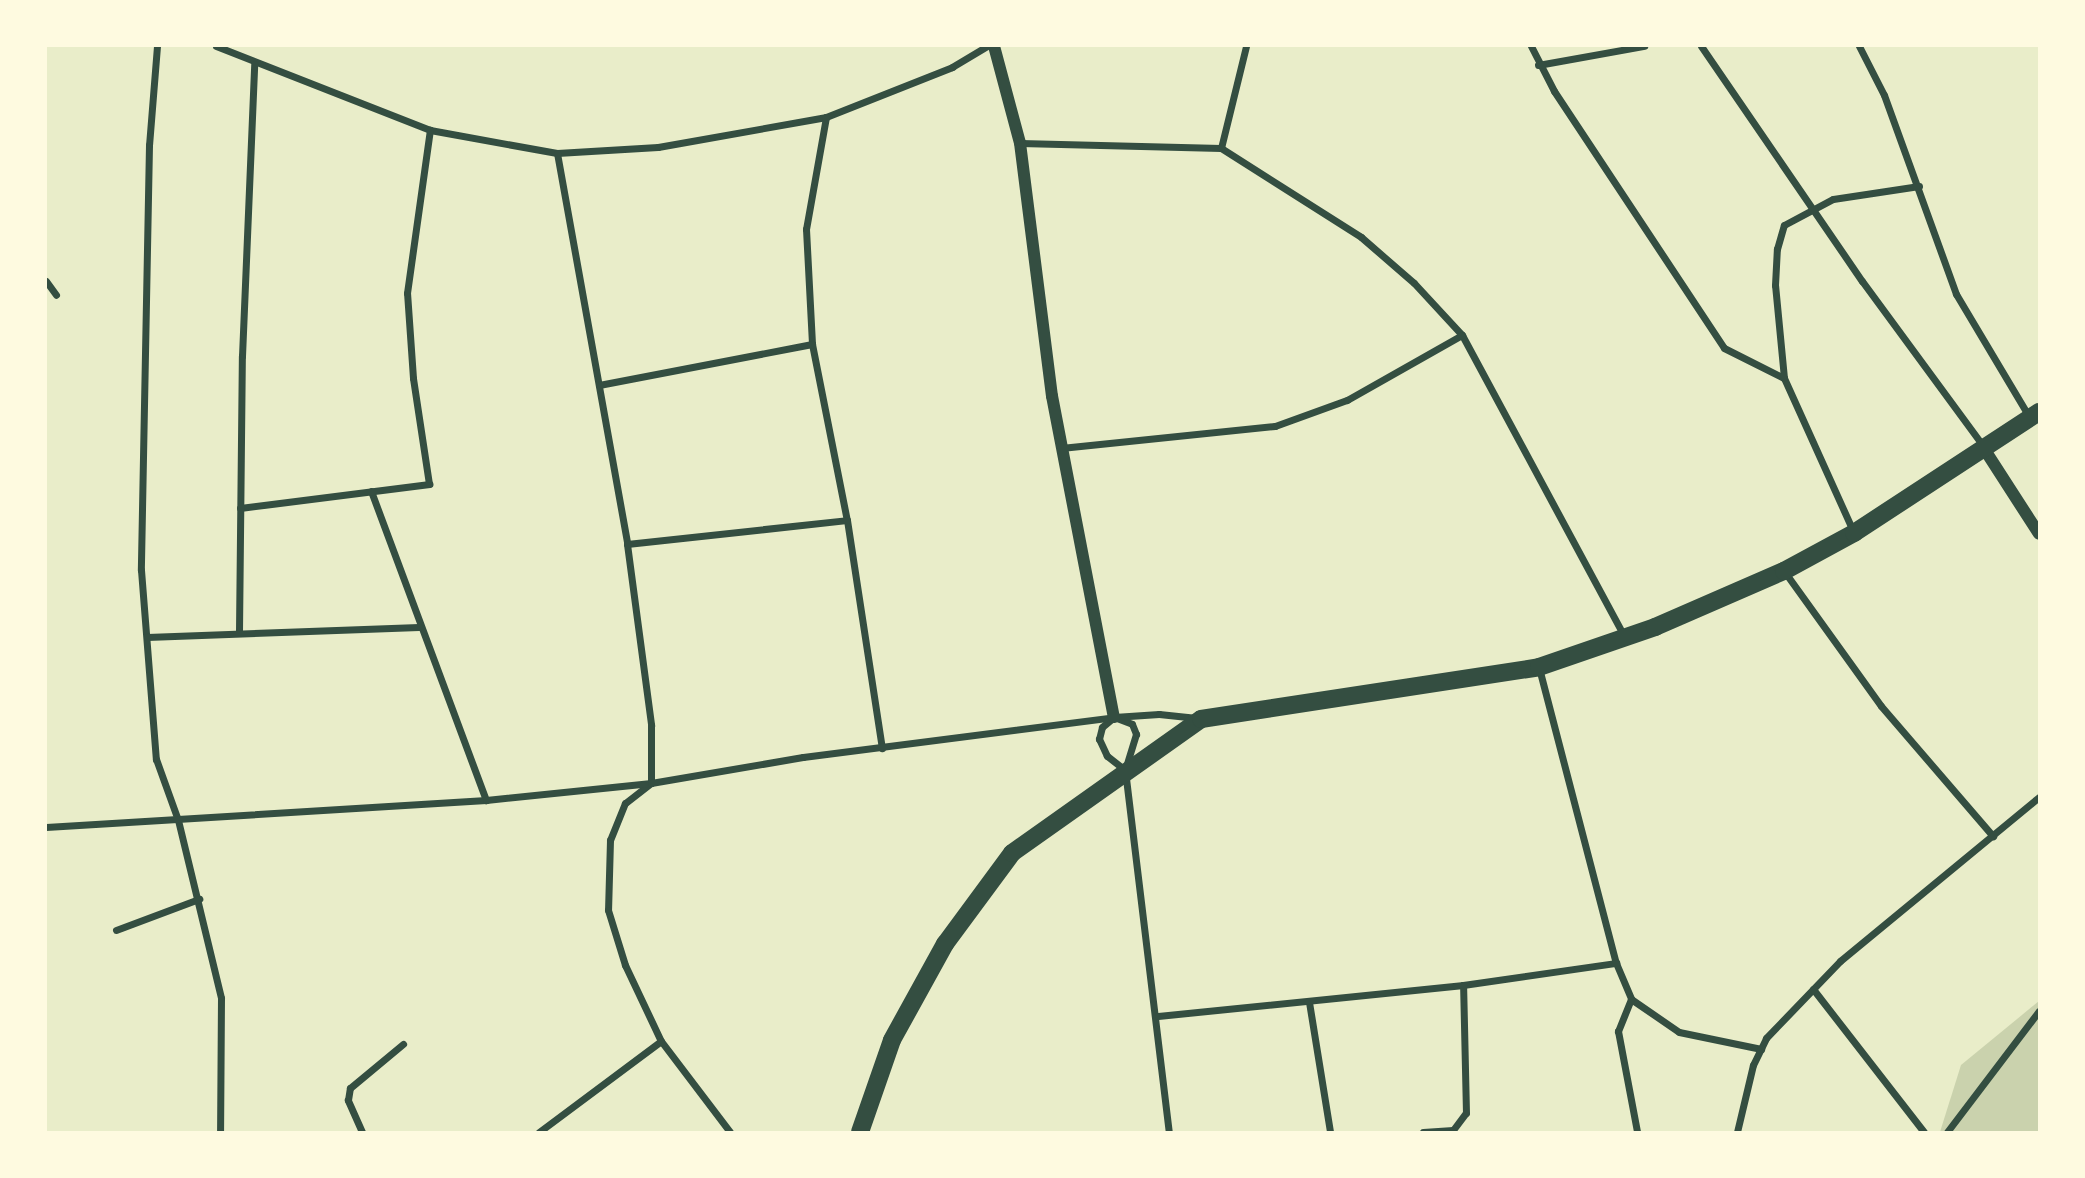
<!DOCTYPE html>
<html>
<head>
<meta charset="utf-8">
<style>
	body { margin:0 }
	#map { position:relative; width:2085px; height:1178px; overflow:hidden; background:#e9edc9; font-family:"Crimson Pro",serif }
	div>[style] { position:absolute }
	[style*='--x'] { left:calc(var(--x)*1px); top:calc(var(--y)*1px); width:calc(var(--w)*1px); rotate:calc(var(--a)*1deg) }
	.green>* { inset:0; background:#cad2ad }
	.minor>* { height:7px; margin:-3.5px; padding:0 3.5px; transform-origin:3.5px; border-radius:3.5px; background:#344e41 }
	.tertiary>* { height:12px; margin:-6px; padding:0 6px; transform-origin:6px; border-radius:6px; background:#344e41 }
	.primary>* { height:18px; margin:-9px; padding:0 9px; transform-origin:9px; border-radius:9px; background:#344e41 }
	span { translate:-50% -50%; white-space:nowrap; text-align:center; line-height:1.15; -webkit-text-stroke:7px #fefae0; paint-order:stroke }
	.frame { position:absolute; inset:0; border:47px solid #fefae0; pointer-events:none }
</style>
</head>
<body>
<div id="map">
	<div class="green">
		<div style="clip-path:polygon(2039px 1001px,2039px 1132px,1940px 1132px,1961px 1065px)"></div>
	</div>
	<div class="minor">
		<div style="--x:157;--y:46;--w:99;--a:94.6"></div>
		<div style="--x:149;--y:145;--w:425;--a:91.1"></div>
		<div style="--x:141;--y:570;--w:190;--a:85.5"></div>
		<div style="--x:156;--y:759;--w:65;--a:70.2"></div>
		<div style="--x:178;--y:820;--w:183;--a:76.4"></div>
		<div style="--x:221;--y:998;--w:134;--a:90.4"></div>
		<div style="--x:216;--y:46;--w:230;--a:21.4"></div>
		<div style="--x:430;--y:130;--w:129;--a:10.3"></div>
		<div style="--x:557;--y:153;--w:101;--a:-3.4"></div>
		<div style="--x:658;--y:147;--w:171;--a:-10.1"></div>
		<div style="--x:826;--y:117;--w:136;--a:-21.6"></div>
		<div style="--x:952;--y:67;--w:41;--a:-31"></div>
		<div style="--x:1531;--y:46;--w:51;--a:62.9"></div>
		<div style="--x:1554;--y:91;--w:308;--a:56.5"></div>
		<div style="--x:1724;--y:348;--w:67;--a:26.6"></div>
		<div style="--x:1784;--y:378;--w:170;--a:65.7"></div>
		<div style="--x:1701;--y:46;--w:285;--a:55.6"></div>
		<div style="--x:1862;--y:281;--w:205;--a:53.7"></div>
		<div style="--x:1859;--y:46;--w:55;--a:63"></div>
		<div style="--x:1884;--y:95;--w:212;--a:70.1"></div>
		<div style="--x:1956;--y:294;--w:144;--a:59.2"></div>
		<div style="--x:1538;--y:65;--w:108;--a:-10.2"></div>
		<div style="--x:826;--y:117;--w:114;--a:100.1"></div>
		<div style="--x:806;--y:229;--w:115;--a:87"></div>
		<div style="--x:812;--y:344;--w:179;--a:78.8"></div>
		<div style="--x:847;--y:520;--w:231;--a:81.3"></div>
		<div style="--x:1020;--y:143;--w:201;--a:1.4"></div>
		<div style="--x:1221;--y:148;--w:166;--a:32.4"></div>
		<div style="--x:1361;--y:237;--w:70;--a:41"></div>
		<div style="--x:1414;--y:283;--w:71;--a:47.3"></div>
		<div style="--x:1462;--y:335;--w:342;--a:61.7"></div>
		<div style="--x:1221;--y:148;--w:105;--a:-76.2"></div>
		<div style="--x:557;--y:153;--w:397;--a:79.8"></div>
		<div style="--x:627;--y:544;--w:183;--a:82.4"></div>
		<div style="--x:651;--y:725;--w:58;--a:90"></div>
		<div style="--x:651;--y:783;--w:33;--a:142"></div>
		<div style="--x:625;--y:803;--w:40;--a:112"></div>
		<div style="--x:610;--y:840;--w:70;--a:91.6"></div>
		<div style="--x:608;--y:910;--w:58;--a:72.8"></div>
		<div style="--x:625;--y:965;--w:84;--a:64.7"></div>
		<div style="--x:661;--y:1041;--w:114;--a:52.8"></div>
		<div style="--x:46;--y:281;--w:17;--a:54"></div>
		<div style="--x:1784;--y:378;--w:93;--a:-95.5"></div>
		<div style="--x:1775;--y:285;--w:36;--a:-87"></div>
		<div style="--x:1777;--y:249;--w:25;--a:-74"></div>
		<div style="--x:1784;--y:225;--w:55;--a:-28"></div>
		<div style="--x:1833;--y:199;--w:87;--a:-8.6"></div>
		<div style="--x:599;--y:385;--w:217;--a:-10.9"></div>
		<div style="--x:1061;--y:448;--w:215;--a:-5.9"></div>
		<div style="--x:1275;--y:426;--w:77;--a:-19.9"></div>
		<div style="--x:1347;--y:400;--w:132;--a:-29.5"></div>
		<div style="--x:371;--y:491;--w:330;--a:69.6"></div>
		<div style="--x:240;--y:508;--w:191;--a:-7.2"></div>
		<div style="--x:429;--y:484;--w:107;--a:-98.6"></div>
		<div style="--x:413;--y:378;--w:85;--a:-94"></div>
		<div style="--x:407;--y:293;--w:165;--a:-82"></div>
		<div style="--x:627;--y:544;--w:221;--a:-6.2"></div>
		<div style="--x:1784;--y:571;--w:166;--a:54.3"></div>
		<div style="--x:1881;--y:706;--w:172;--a:49.3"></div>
		<div style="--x:239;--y:631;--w:275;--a:-89.4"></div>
		<div style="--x:242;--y:356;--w:292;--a:-87.6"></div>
		<div style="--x:147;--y:637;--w:272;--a:-2.1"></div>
		<div style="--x:1539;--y:668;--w:305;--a:75.4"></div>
		<div style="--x:1616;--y:963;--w:39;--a:67"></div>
		<div style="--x:1631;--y:999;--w:58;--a:34.5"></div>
		<div style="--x:1679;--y:1032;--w:84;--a:11.7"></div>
		<div style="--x:1125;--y:770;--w:23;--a:-142"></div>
		<div style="--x:1107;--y:756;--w:19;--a:-115"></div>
		<div style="--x:1099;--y:739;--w:12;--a:-76"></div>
		<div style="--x:1102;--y:727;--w:16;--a:-40"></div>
		<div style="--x:1114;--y:717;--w:19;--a:21"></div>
		<div style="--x:1132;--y:724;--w:11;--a:68"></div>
		<div style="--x:1136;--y:734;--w:38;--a:107"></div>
		<div style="--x:1125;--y:770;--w:365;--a:83.1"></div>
		<div style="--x:46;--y:827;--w:441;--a:-3.5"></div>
		<div style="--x:486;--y:800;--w:166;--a:-5.9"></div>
		<div style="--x:651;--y:783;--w:154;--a:-9.7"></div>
		<div style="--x:803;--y:757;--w:314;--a:-7.3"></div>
		<div style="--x:1114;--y:717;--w:45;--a:-3.8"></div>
		<div style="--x:1159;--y:714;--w:38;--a:6"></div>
		<div style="--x:116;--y:930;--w:89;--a:-20.5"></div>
		<div style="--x:1813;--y:989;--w:181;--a:52.2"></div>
		<div style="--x:1631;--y:999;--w:35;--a:112"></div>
		<div style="--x:1618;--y:1031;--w:103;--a:79.3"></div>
		<div style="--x:1309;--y:1002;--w:132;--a:80.8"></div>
		<div style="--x:1158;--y:1016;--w:307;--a:-5.8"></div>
		<div style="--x:1463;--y:985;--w:155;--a:-8.2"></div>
		<div style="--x:362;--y:1132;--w:35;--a:-114"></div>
		<div style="--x:348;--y:1100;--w:12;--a:-81"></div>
		<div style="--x:350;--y:1088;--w:69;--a:-39.7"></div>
		<div style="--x:539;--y:1132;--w:152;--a:-36.7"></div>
		<div style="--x:1423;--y:1132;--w:30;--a:-4"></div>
		<div style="--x:1453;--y:1130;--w:21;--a:-53"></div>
		<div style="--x:1466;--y:1113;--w:128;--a:-91.3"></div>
		<div style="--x:1737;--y:1132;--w:69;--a:-76.6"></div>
		<div style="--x:1753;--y:1065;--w:30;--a:-64"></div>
		<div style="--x:1766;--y:1038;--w:107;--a:-46.1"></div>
		<div style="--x:1840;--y:961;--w:258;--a:-39.5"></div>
		<div style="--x:1947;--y:1132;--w:152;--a:-52.8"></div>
	</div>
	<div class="tertiary">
		<div style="--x:994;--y:46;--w:100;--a:75"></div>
		<div style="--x:1020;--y:143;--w:255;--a:82.8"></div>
		<div style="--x:1052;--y:396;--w:327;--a:79.1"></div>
		<div style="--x:1983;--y:447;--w:103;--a:57.2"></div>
	</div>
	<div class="primary">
		<div style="--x:860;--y:1132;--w:97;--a:-70.8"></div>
		<div style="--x:892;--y:1040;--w:110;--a:-61.1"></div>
		<div style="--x:945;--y:944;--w:113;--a:-53.6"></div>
		<div style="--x:1012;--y:853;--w:232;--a:-35.3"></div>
		<div style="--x:1201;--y:719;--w:342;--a:-8.7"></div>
		<div style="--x:1539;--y:667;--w:123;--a:-19"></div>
		<div style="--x:1655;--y:627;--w:141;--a:-23.5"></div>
		<div style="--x:1784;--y:571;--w:80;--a:-28.5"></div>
		<div style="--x:1854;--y:533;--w:221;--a:-33.2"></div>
	</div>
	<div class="frame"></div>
</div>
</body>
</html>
